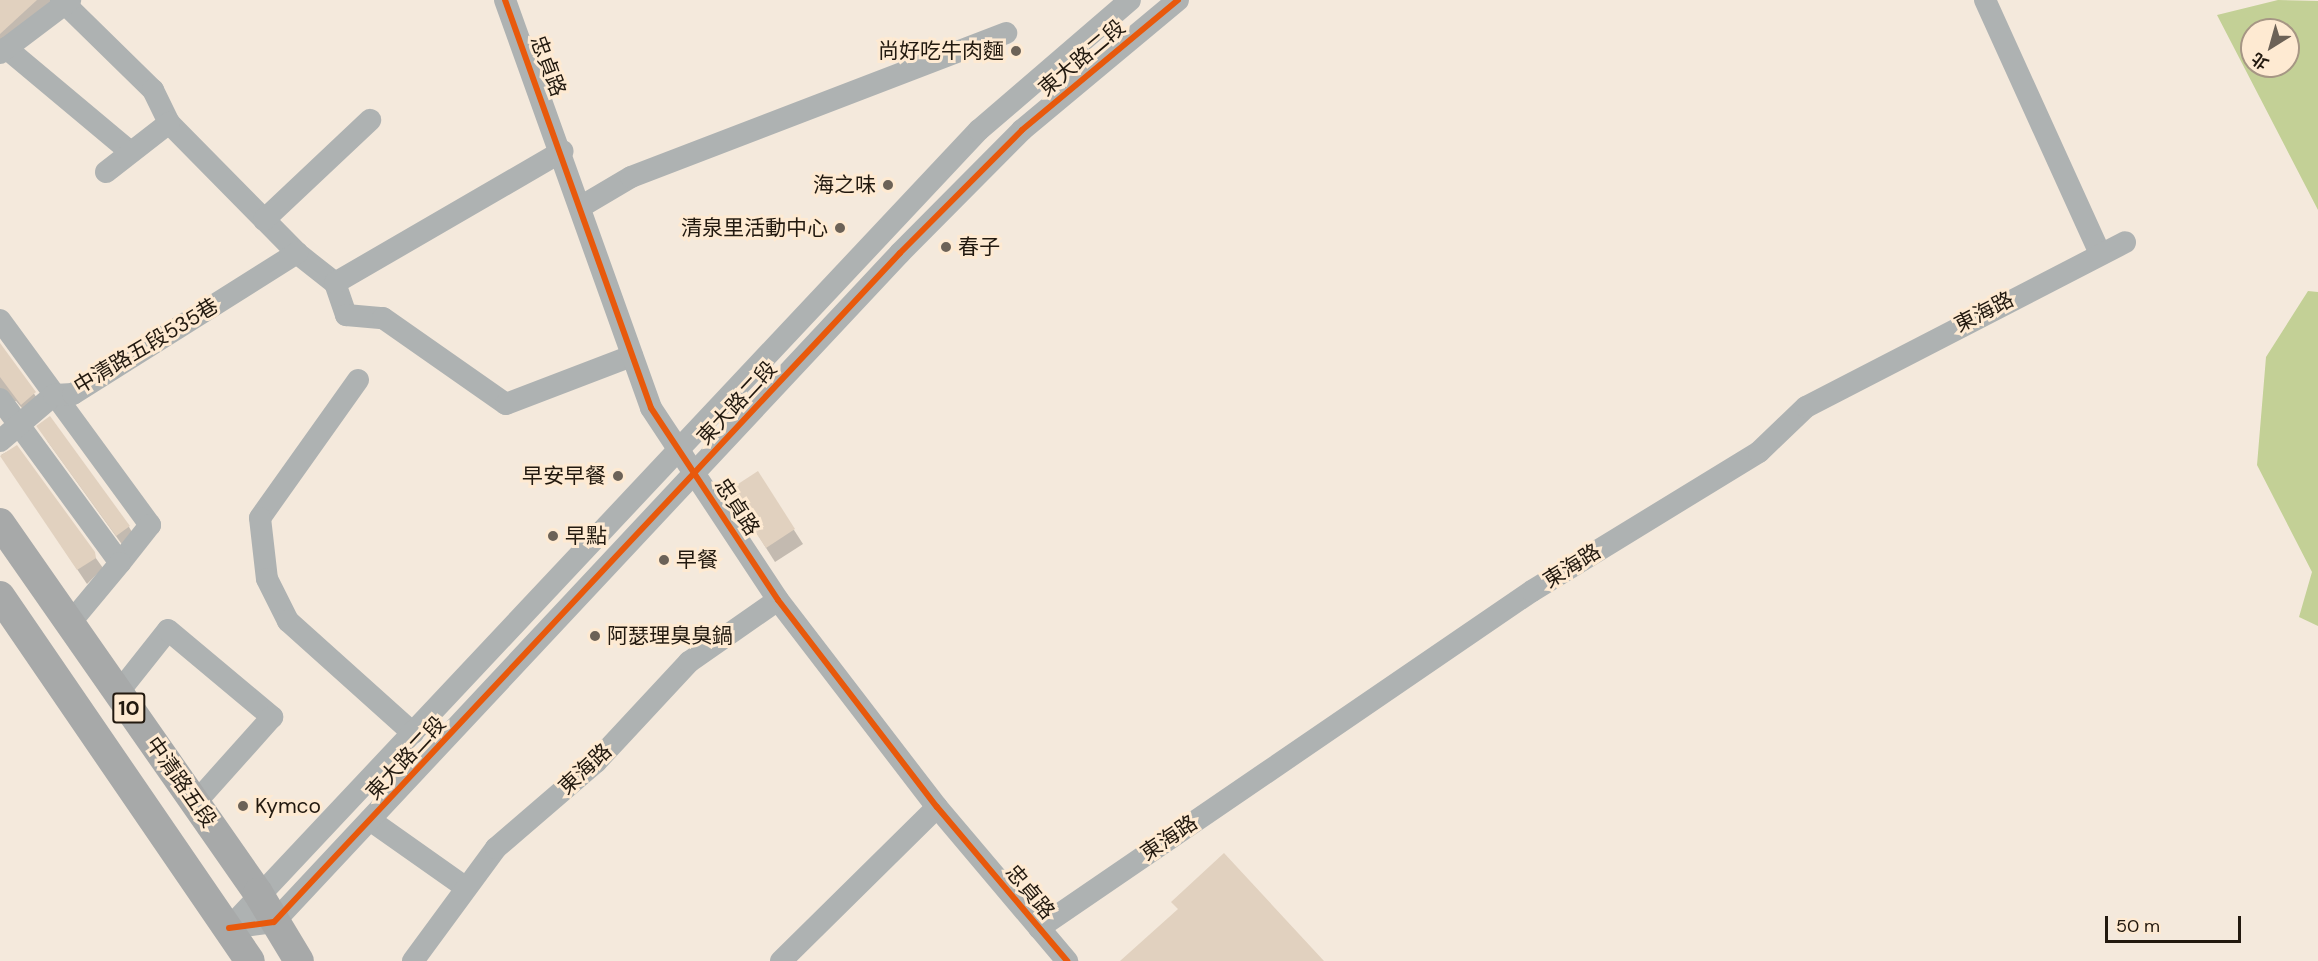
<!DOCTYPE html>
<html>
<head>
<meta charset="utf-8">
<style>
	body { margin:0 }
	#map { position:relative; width:2318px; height:961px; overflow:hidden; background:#f4e9dc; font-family:"DM Sans","Noto Sans TC",sans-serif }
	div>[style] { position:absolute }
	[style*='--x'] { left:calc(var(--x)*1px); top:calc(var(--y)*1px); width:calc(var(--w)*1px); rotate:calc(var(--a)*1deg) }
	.forest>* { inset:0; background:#c3d096 }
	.shadow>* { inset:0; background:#0003 }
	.building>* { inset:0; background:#e1d1bf; transform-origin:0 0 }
	.minor>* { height:22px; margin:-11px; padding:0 11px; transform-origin:11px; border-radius:11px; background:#aeb2b2 }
	.major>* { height:30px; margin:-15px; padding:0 15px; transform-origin:15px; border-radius:15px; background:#a7a9a9 }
	.cycleway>* { height:6px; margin:-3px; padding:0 3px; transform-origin:3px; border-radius:3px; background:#e8590c }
	.dots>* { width:16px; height:16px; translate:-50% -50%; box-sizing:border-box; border:3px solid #feead2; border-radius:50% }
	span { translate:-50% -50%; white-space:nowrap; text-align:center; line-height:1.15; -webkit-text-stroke:6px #feead2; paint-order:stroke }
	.shield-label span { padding:2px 4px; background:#feead2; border:2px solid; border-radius:4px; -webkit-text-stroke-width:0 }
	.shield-label { font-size:20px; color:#22190f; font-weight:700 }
	.poi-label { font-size:21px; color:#22190f }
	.right { translate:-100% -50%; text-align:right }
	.left { translate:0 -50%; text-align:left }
	.street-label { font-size:21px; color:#22190f }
	.north { position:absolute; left:2240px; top:18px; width:60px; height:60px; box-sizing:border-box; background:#feead2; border:2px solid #a69684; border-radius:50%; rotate:217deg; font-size:16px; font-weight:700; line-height:24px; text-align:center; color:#22190f }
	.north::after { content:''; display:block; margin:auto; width:21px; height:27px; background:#6c6257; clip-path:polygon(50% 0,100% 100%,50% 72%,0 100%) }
	.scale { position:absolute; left:2105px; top:916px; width:136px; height:27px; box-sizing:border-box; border:3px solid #22190f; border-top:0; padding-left:8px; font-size:18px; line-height:21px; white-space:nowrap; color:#22190f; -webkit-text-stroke:4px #feead2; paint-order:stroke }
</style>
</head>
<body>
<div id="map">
	<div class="forest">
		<div style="clip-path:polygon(evenodd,2278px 0,2318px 1px,2318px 210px,2217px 15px,2278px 0,2252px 30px,2288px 30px,2288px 66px,2252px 66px,2252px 30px)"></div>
		<div style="clip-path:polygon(2308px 291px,2318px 292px,2318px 626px,2299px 617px,2312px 572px,2257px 465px,2266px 357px)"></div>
	</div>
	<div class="shadow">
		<div style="clip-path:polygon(0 0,53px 0,0 49px)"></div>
		<div style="clip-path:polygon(0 345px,44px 408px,31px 419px,16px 401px,0 404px)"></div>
		<div style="clip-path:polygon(50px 418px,129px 527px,138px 542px,126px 550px,48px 442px,39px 427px)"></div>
		<div style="clip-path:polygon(16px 447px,103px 568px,87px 584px,1px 455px)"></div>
		<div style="clip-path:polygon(744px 513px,794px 530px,803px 544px,775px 562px)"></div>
	</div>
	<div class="building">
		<div style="clip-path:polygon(0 0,37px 0,0 34px)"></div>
		<div style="clip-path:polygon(0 343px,36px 392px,21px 405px,0 377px)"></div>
		<div style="left:50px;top:416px;width:136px;height:17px;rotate:54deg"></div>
		<div style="clip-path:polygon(17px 445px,95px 552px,96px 558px,77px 570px,0 456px)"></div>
		<div style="clip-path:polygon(758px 471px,795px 529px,766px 548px,733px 498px,735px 486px)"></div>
		<div style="clip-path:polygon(1224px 853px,1324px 961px,1120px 961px,1178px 909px,1171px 902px)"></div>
	</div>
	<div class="minor">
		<div style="--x:61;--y:0;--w:129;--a:44.4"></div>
		<div style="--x:153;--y:90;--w:37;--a:64"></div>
		<div style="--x:169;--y:123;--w:182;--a:45.4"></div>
		<div style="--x:297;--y:253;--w:48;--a:38.3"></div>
		<div style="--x:335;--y:283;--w:34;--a:71"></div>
		<div style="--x:346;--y:315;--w:37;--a:5"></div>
		<div style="--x:383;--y:318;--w:150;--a:35"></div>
		<div style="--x:506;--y:404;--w:135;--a:-20.9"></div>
		<div style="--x:505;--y:0;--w:433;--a:70.3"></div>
		<div style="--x:651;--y:408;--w:230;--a:56.5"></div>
		<div style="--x:778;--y:600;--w:261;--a:52.5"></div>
		<div style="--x:937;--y:807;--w:202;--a:49.8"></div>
		<div style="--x:1985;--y:0;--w:279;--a:65.6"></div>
		<div style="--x:6;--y:48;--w:160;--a:39.9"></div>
		<div style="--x:0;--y:53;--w:88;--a:-37.1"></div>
		<div style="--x:106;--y:172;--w:80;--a:-37.9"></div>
		<div style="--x:582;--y:206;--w:57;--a:-30.6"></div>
		<div style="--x:631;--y:177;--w:402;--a:-21"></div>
		<div style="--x:264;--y:220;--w:146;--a:-43.3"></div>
		<div style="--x:335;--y:283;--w:263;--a:-30.1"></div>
		<div style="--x:0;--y:320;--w:254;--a:53.8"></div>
		<div style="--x:150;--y:525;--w:48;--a:128.3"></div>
		<div style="--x:358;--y:380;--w:169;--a:125.4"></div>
		<div style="--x:260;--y:518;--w:61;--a:83.5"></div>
		<div style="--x:267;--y:579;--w:47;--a:63.4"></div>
		<div style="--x:288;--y:621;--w:168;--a:41.9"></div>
		<div style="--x:0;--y:399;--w:203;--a:53.8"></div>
		<div style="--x:120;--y:563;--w:78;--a:129.8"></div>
		<div style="--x:0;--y:441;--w:71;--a:-40.4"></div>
		<div style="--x:54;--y:395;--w:19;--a:-3"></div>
		<div style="--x:73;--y:394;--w:265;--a:-32.2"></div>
		<div style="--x:118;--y:693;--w:80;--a:-51.6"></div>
		<div style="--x:168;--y:630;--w:136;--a:39.9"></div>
		<div style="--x:272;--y:717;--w:114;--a:131.8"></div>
		<div style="--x:370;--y:820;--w:116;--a:35.2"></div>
		<div style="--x:229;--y:928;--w:45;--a:-7.6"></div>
		<div style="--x:274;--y:922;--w:916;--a:-46.9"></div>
		<div style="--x:900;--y:253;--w:173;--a:-45.2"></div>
		<div style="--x:1022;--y:130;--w:203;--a:-39.8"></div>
		<div style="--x:229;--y:928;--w:1095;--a:-46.78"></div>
		<div style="--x:979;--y:130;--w:199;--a:-40.7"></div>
		<div style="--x:1039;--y:928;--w:597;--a:-34.36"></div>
		<div style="--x:1532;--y:591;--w:266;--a:-31.5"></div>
		<div style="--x:1759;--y:452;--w:65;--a:-43.8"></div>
		<div style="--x:1806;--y:407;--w:359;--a:-27.3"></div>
		<div style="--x:413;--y:961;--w:140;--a:-53.7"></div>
		<div style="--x:496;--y:848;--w:132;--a:-40.7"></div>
		<div style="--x:596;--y:762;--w:137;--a:-47.1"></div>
		<div style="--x:689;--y:662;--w:108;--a:-34.9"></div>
		<div style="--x:781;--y:961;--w:219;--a:-44.6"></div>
	</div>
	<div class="major">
		<div style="--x:0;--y:523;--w:451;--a:55.1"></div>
		<div style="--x:258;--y:893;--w:79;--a:58.9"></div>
		<div style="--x:0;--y:596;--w:442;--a:55.6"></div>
	</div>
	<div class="cycleway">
		<div style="--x:505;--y:0;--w:433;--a:70.3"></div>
		<div style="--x:651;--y:408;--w:230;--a:56.5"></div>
		<div style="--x:778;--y:600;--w:261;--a:52.5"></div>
		<div style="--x:937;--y:807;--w:202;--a:49.8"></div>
		<div style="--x:229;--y:928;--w:45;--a:-7.6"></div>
		<div style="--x:274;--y:922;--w:916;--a:-46.9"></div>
		<div style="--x:900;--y:253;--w:173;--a:-45.2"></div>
		<div style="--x:1022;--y:130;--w:203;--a:-39.8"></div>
	</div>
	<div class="dots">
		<div style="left:1016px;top:51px;background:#6c6257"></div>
		<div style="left:888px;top:185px;background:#6c6257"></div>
		<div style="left:840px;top:228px;background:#6c6257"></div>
		<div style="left:946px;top:247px;background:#6c6257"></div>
		<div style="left:618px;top:476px;background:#6c6257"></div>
		<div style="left:553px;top:536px;background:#6c6257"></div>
		<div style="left:664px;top:560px;background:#6c6257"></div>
		<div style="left:595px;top:636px;background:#6c6257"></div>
		<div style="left:243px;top:806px;background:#6c6257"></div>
	</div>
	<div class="shield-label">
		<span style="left:129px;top:708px">10</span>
	</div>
	<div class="poi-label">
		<span class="right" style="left:1004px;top:51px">尚好吃牛肉麵</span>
		<span class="right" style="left:876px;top:185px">海之味</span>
		<span class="right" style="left:828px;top:228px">清泉里活動中心</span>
		<span class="left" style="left:958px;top:247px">春子</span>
		<span class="right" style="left:606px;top:476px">早安早餐</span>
		<span class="left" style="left:565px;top:536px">早點</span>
		<span class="left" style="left:676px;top:560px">早餐</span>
		<span class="left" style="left:607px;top:636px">阿瑟理臭臭鍋</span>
		<span class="left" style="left:255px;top:806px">Kymco</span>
	</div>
	<div class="street-label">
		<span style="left:1082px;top:58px;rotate:-40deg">東大路二段</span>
		<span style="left:548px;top:66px;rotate:69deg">忠貞路</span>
		<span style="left:1984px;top:312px;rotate:-27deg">東海路</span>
		<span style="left:146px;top:346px;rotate:-31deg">中清路五段535巷</span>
		<span style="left:737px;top:403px;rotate:-47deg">東大路二段</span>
		<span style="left:737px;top:507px;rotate:57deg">忠貞路</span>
		<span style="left:1572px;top:566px;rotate:-32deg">東海路</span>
		<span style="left:406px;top:758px;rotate:-47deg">東大路二段</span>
		<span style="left:585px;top:769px;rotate:-43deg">東海路</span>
		<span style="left:181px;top:782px;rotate:55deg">中清路五段</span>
		<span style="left:1169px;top:838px;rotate:-34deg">東海路</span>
		<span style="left:1030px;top:892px;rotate:50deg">忠貞路</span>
	</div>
	<div class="north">北</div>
	<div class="scale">50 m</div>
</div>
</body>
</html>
